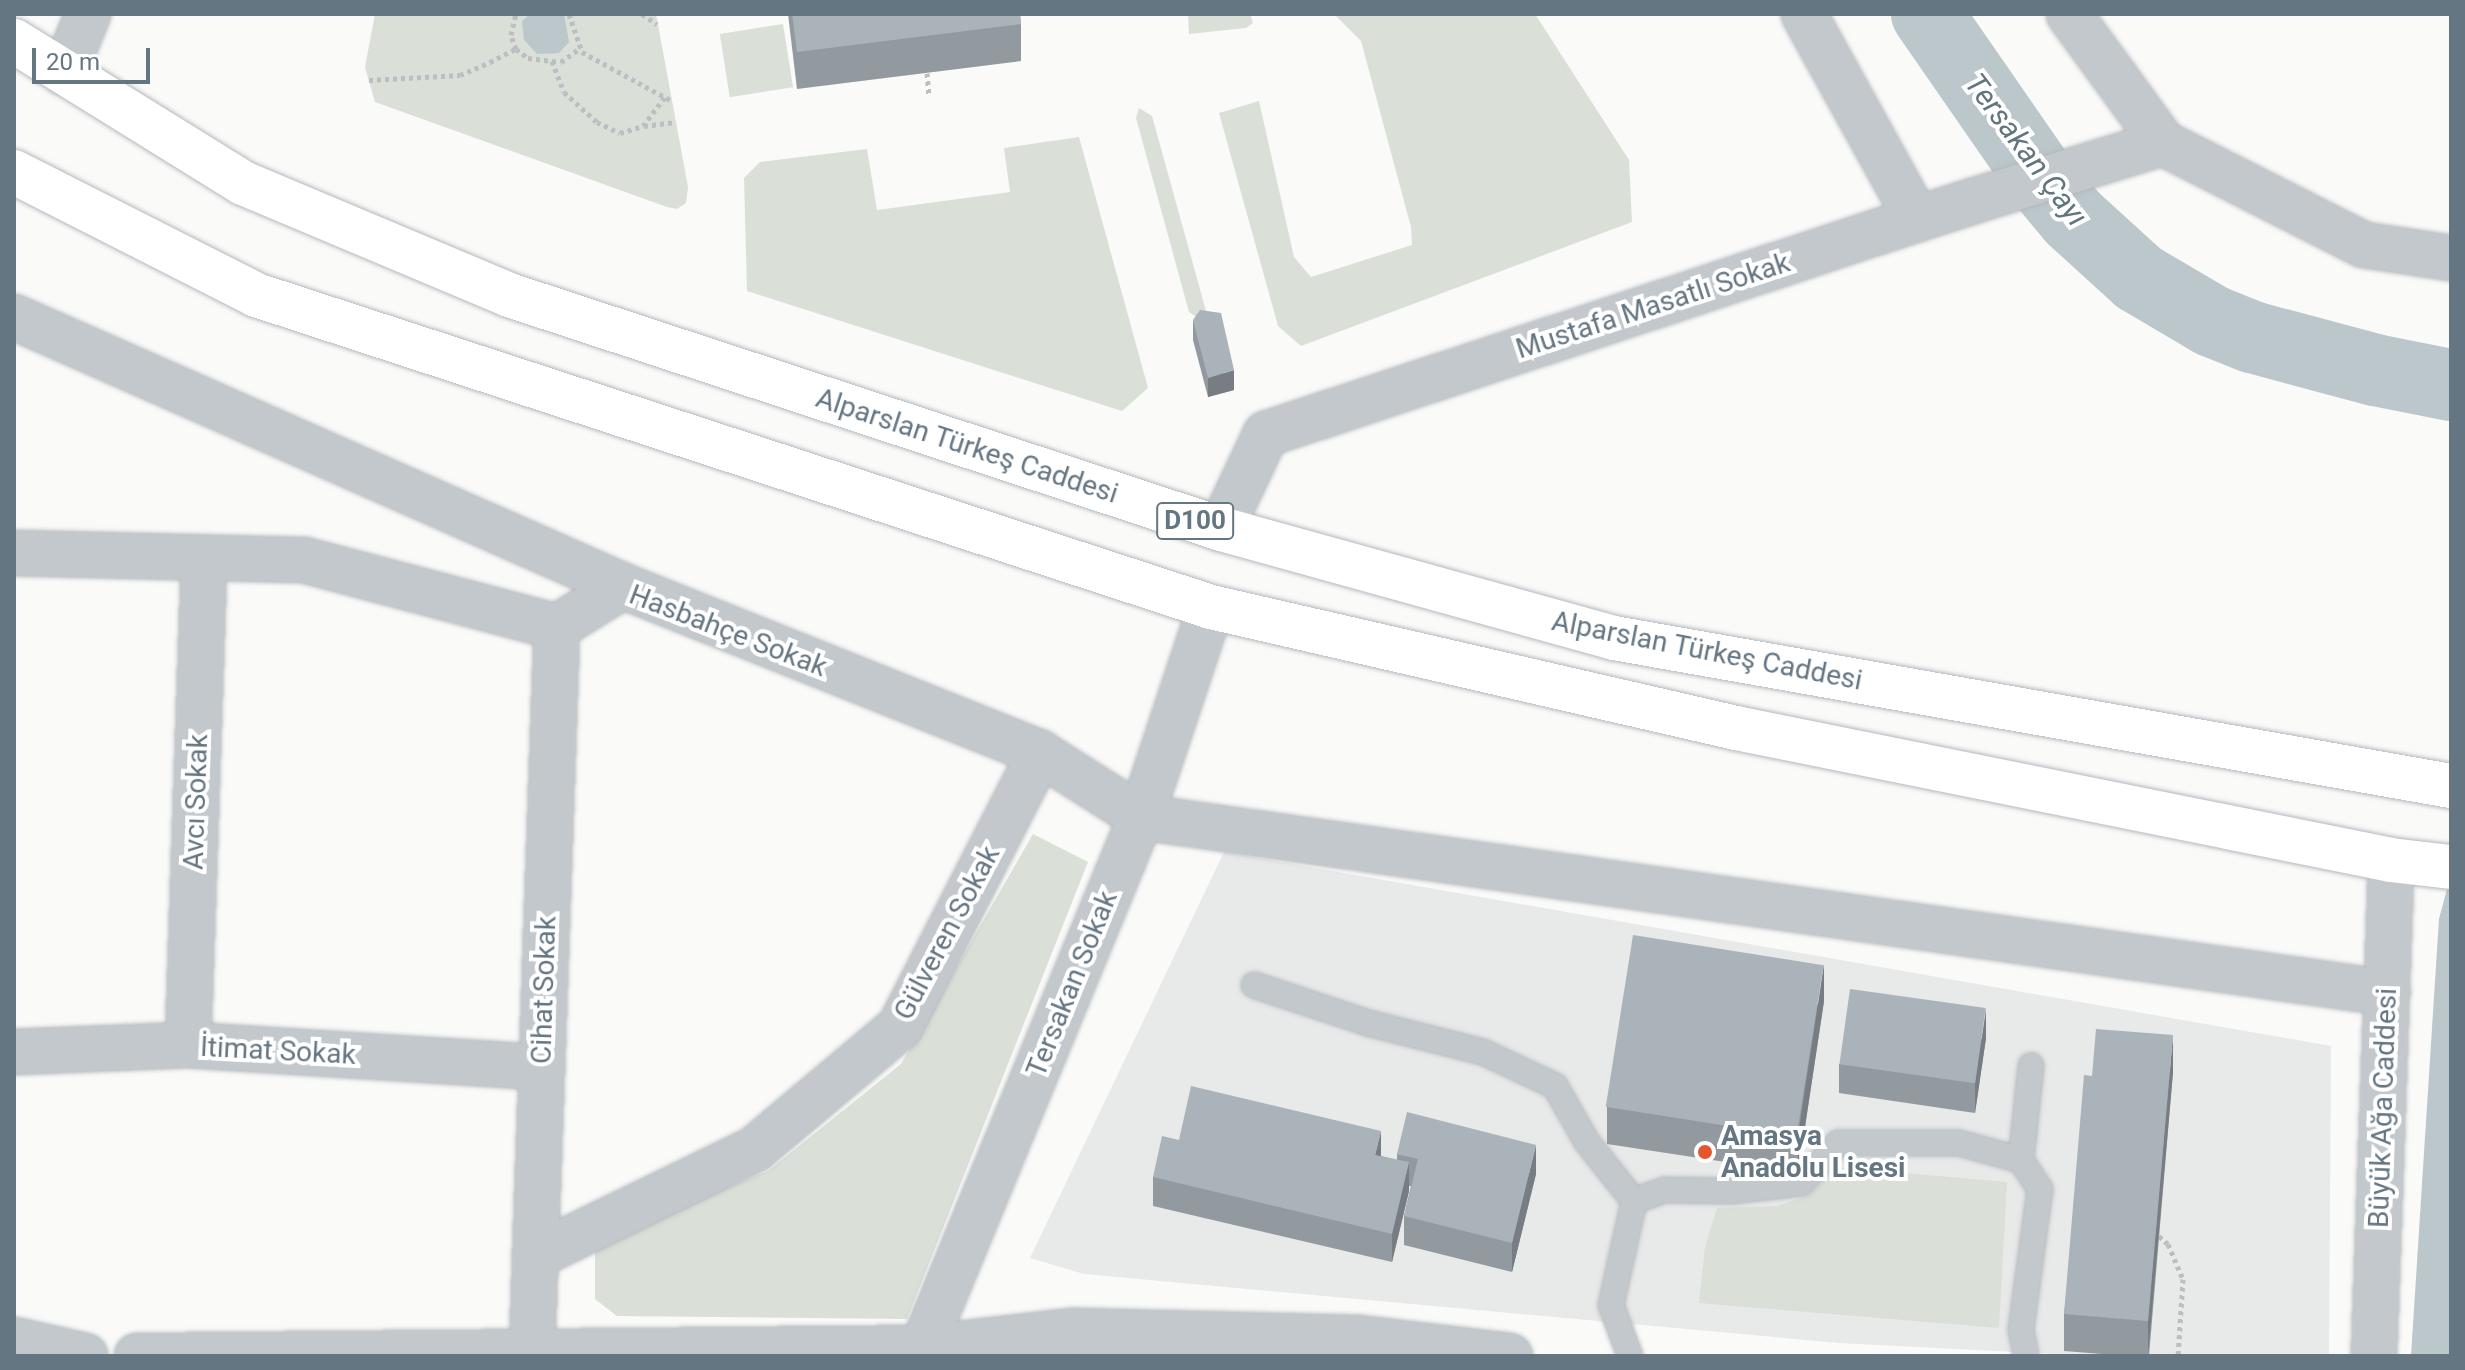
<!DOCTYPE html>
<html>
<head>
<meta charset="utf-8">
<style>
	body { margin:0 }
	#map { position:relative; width:2465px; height:1370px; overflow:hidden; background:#fafaf8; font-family:Roboto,sans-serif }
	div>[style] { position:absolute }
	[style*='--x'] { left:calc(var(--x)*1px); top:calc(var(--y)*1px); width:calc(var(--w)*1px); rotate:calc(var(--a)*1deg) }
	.built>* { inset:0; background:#e8e9e9 }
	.green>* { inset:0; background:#dadfd7; transform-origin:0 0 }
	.water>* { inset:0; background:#bbc7cb }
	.river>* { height:72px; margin:-36px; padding:0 36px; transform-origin:36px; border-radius:36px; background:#bbc7cb }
	.path>* { height:5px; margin-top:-2.5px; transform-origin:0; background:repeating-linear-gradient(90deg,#bbbfc2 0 4px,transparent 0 8px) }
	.roads { filter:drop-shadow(0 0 2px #b4b9bd) drop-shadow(0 0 2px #b4b9bd) }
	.service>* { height:24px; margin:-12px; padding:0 12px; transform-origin:12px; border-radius:12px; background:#c3c8cc }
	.minor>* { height:44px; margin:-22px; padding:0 22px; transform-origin:22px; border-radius:22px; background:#c3c8cc }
	.tertiary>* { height:44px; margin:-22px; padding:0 22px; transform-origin:22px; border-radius:22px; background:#c3c8cc }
	.trunk>* { height:44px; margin:-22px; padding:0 22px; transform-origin:22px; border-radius:22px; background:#fff }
	.wall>* { inset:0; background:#929a9f }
	.shaded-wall>* { inset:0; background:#777d82 }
	.building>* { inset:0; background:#aab3b9; transform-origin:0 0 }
	.dots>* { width:22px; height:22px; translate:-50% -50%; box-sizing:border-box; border:4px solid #fff; border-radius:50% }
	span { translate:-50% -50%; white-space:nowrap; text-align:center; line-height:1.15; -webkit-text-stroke:8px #fff; paint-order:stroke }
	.shield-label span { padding:2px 6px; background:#fff; border:2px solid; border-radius:6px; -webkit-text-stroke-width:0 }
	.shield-label { font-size:26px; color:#657683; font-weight:700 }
	.street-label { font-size:28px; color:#657683 }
	.poi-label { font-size:28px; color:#657683; font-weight:700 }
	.left { translate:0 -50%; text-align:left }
	.water-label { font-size:30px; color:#60757c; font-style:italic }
	.frame { position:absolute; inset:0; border:16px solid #657683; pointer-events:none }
	.scale { position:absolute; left:32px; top:48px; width:118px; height:36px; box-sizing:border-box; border:4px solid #657683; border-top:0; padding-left:10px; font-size:24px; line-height:28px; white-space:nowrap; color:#657683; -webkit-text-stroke:6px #fff; paint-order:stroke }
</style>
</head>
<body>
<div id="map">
	<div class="built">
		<div style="clip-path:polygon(1224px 852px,2331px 1046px,2329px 1356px,2093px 1356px,1839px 1343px,1084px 1274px,1030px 1258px)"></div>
	</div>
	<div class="green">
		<div style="clip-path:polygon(375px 14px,656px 14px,688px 187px,686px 203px,677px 209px,667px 207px,375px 102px,365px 67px)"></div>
		<div style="clip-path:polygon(1188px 14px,1250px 14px,1253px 23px,1246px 28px,1189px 34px)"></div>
		<div style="clip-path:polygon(1334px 14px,1535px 14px,1629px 160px,1632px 222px,1301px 346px,1278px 326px,1219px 113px,1259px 101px,1294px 257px,1311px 277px,1412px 245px,1411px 227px,1361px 41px)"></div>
		<div style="left:783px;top:24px;width:64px;height:64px;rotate:81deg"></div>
		<div style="clip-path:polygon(1139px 108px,1152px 116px,1206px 311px,1199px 319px,1189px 312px,1136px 118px)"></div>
		<div style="clip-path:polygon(1079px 137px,1148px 388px,1122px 411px,747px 291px,744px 178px,760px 162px,867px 149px,877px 210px,1010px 192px,1004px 148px)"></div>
		<div style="clip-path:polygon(1033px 834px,1088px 862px,907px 1319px,617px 1316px,595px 1299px,595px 1241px,768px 1171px,901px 1064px)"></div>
		<div style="clip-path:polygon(1836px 1167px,2007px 1182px,1999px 1328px,1699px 1303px,1705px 1247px,1717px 1208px,1777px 1206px,1810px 1195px)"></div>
	</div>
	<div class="water">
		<div style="clip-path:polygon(530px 14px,564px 14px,569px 42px,559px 53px,537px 54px,524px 40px,522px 21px)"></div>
		<div style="clip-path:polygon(2451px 874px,2451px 1356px,2411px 1356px,2439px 919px)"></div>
	</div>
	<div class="river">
		<div style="--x:1927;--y:14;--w:206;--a:55.3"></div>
		<div style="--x:2044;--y:183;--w:45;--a:50.4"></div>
		<div style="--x:2073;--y:218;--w:89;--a:42.3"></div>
		<div style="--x:2139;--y:278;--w:85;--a:30.5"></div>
		<div style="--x:2212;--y:321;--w:43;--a:21.8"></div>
		<div style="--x:2252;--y:337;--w:127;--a:15"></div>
		<div style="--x:2375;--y:370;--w:77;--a:11.2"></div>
	</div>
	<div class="path">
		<div style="--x:569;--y:14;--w:40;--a:71.1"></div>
		<div style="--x:582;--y:52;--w:102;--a:28.6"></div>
		<div style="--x:642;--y:14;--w:18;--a:34"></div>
		<div style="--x:516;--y:49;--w:15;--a:37"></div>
		<div style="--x:528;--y:58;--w:33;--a:7"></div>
		<div style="--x:561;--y:62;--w:24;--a:-36"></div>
		<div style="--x:552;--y:61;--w:33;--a:69"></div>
		<div style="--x:564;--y:92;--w:45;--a:42.3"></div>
		<div style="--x:597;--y:122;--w:25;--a:26"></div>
		<div style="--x:620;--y:133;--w:24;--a:-17"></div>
		<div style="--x:643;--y:126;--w:36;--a:-53"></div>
		<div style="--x:927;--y:73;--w:22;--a:85"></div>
		<div style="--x:369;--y:80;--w:91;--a:-3.1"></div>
		<div style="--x:460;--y:75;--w:33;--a:-23"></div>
		<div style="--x:490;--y:62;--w:29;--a:-27"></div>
		<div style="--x:516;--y:49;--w:15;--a:-110"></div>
		<div style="--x:511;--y:35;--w:22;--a:-77"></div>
		<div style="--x:644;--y:126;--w:32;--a:-7"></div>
		<div style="--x:2159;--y:1236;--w:12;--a:42"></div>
		<div style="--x:2168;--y:1244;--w:38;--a:67"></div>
		<div style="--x:2183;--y:1279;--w:77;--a:93.7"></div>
	</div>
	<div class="roads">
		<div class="service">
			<div style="--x:1254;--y:985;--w:120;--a:18.4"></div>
			<div style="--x:1368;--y:1023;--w:119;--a:14.2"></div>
			<div style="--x:1483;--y:1052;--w:80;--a:25.3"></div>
			<div style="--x:1555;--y:1086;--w:64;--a:60.3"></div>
			<div style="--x:1587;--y:1142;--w:75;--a:51.5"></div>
			<div style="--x:1634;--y:1201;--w:33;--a:-20"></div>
			<div style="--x:1665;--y:1190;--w:66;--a:0.9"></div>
			<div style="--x:1731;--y:1191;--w:71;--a:-6.4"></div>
			<div style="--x:1802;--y:1183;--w:54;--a:-48"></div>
			<div style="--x:1838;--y:1143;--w:121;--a:0"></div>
			<div style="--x:1959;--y:1143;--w:64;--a:15.3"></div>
			<div style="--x:2021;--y:1160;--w:35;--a:57"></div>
			<div style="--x:2040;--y:1189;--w:142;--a:97.7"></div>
			<div style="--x:2021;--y:1330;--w:26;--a:79"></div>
			<div style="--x:2021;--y:1160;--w:95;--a:-83.9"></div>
			<div style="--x:1630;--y:1356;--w:54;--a:-110.4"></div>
			<div style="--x:1611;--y:1305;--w:107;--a:-77.5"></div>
		</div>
		<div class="minor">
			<div style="--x:2069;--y:14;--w:160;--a:53.9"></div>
			<div style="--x:64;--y:73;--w:64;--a:-67.9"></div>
			<div style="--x:1973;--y:201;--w:199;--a:-17"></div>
			<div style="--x:2163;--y:143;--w:225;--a:26.9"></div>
			<div style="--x:2364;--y:245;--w:88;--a:8.5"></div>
			<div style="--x:14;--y:317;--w:666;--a:23.83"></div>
			<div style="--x:14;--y:553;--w:290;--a:1.4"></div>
			<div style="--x:304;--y:560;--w:262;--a:14.8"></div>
			<div style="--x:557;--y:627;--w:78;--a:-31.8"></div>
			<div style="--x:623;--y:586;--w:449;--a:21.8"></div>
			<div style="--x:1040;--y:753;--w:120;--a:32.4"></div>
			<div style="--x:1141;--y:817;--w:1259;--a:8.03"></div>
			<div style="--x:188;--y:1045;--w:486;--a:-88.1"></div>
			<div style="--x:14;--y:1052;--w:174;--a:-2.3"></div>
			<div style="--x:188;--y:1045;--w:355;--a:3.6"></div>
			<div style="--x:535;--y:1256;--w:245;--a:-25.9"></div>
			<div style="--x:755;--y:1149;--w:189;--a:-40.1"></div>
			<div style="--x:900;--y:1027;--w:308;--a:-62.9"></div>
			<div style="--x:14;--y:1340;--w:73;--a:12.7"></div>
			<div style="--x:532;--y:1352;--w:725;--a:-88.03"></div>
			<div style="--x:137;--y:1356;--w:787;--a:-0.58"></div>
			<div style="--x:924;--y:1348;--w:151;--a:-6.5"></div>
			<div style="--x:1074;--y:1331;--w:284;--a:1.4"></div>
			<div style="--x:1358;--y:1338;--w:153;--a:6.8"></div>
			<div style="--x:919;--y:1356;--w:583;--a:-67.61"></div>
			<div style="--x:1141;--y:817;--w:221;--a:-71.6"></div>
		</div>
		<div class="tertiary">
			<div style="--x:1917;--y:219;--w:59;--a:-17.8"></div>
			<div style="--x:1221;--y:529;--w:105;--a:-64.7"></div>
			<div style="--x:1266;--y:434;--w:686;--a:-18.28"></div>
			<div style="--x:1917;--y:219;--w:234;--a:-118.9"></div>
			<div style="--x:2374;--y:1356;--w:496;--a:-88"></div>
		</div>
		<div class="trunk">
			<div style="--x:14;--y:41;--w:269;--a:31.8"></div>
			<div style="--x:243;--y:183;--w:289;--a:22.8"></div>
			<div style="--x:509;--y:295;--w:749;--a:18.19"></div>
			<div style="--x:1221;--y:529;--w:408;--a:15.5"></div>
			<div style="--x:1614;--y:638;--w:850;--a:10.03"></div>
			<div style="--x:14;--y:172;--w:271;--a:26.9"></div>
			<div style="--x:256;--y:295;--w:1005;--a:18.09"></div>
			<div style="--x:1211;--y:607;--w:539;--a:12.98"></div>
			<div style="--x:1736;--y:728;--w:668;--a:11.39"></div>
			<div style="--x:2391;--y:860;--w:60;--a:6.7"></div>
		</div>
	</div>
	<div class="wall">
		<div style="clip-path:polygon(788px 14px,1020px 14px,1021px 24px,1021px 61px,797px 89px)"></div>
		<div style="clip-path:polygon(1193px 320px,1234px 390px,1208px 397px,1193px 340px)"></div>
		<div style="clip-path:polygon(1824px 1001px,1798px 1173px,1607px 1144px,1607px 1107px)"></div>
		<div style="clip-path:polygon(1986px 1038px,1975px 1113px,1839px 1093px,1839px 1064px)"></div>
		<div style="clip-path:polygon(2173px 1072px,2149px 1356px,2127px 1356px,2064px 1351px,2064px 1314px,2092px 1076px)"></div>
		<div style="clip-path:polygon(1179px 1140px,1381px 1156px,1397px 1160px,1397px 1154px,1536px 1174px,1512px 1272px,1404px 1245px,1404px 1216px,1411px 1186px,1409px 1186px,1409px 1191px,1392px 1262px,1153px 1206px,1153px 1177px)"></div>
	</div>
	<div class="shaded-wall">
		<div style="clip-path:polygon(1234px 370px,1234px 390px,1208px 397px,1208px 378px)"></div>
		<div style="clip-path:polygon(1824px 964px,1824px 1001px,1798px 1173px,1798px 1136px)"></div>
		<div style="clip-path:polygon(1986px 1009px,1986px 1038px,1975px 1113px,1975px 1084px)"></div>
		<div style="clip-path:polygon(2173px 1035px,2173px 1072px,2148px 1356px,2148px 1321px)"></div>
		<div style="clip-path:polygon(1381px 1131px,1381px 1160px,1375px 1155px)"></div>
		<div style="clip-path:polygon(1536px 1145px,1536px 1174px,1512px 1272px,1512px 1243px)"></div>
		<div style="clip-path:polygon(1409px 1162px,1409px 1191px,1392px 1262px,1392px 1234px)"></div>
	</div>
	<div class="building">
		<div style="clip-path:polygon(792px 14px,1020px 14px,1021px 24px,797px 52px)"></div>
		<div style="clip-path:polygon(1200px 310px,1221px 313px,1234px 370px,1208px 378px,1193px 320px)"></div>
		<div style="left:1633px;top:935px;width:193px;height:174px;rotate:9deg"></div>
		<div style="left:1850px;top:989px;width:137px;height:76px;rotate:8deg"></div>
		<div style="clip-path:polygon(2096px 1029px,2173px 1035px,2148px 1321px,2064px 1314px,2084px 1075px,2092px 1076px)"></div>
		<div style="clip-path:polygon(1191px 1086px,1381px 1131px,1375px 1155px,1409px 1162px,1392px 1234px,1153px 1177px,1162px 1136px,1179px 1140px)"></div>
		<div style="clip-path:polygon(1407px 1112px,1536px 1145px,1512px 1243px,1404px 1216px,1418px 1159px,1397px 1154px)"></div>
	</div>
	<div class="dots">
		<div style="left:1705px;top:1152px;background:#e4572e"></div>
	</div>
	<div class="shield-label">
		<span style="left:1195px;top:521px">D100</span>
	</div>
	<div class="street-label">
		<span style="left:1653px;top:306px;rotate:-18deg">Mustafa Masatlı Sokak</span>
		<span style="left:967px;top:446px;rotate:18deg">Alparslan Türkeş Caddesi</span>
		<span style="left:728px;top:631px;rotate:21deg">Hasbahçe Sokak</span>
		<span style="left:1707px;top:651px;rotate:11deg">Alparslan Türkeş Caddesi</span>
		<span style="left:196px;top:802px;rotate:-88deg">Avcı Sokak</span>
		<span style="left:947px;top:933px;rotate:-62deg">Gülveren Sokak</span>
		<span style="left:1072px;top:984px;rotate:-68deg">Tersakan Sokak</span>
		<span style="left:544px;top:990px;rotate:-88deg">Cihat Sokak</span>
		<span style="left:278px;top:1051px;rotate:3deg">İtimat Sokak</span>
		<span style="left:2383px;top:1108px;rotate:-88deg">Büyük Ağa Caddesi</span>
	</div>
	<div class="poi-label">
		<span class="left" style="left:1721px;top:1152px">Amasya<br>Anadolu Lisesi</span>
	</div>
	<div class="water-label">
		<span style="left:2026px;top:150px;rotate:53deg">Tersakan Çayı</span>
	</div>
	<div class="frame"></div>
	<div class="scale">20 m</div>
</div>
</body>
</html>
